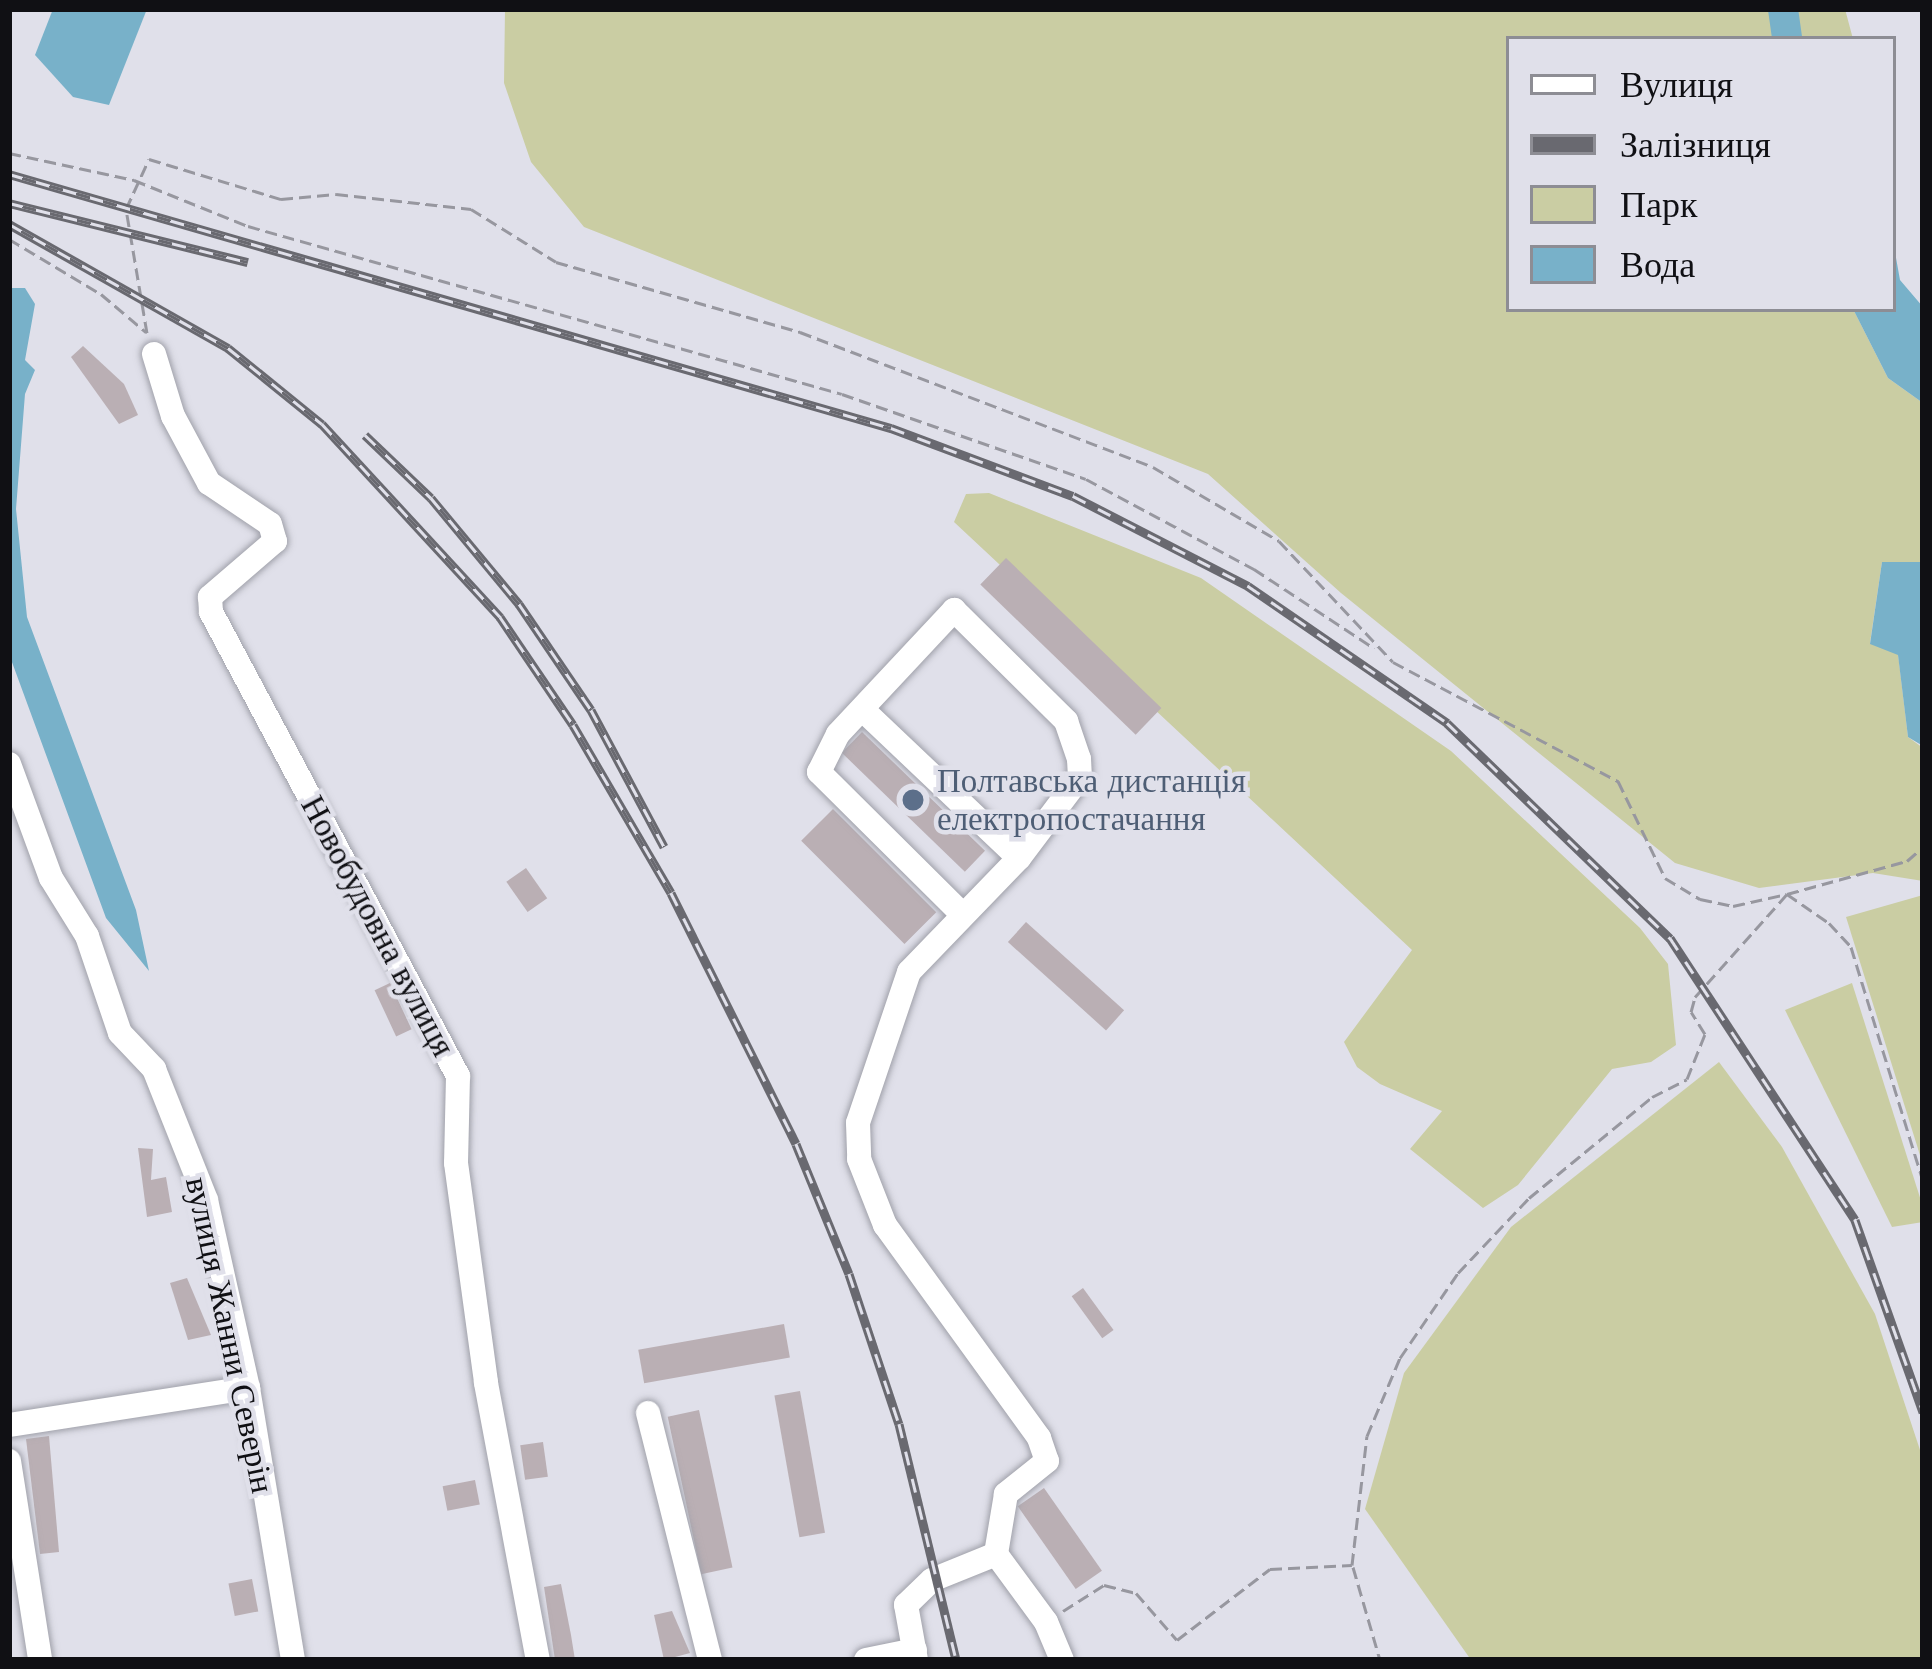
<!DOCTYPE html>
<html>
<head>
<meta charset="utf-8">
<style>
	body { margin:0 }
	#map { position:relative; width:1932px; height:1669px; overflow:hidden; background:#e0e0ea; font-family:"Libre Baskerville",serif }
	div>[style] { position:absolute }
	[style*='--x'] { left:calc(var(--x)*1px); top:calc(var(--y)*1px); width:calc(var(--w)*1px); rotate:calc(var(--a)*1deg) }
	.green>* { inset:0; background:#cacda3 }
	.water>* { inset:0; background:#78b1c9 }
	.river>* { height:30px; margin:-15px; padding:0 15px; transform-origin:15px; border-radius:15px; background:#78b1c9 }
	.building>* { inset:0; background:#baafb4; transform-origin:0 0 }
	.path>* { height:3px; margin-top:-1.5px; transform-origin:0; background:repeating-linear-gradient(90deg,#97979f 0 12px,transparent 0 18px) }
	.roads { filter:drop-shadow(0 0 3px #a0a1aa) drop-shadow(0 0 3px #a0a1aa) }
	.minor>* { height:24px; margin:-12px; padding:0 12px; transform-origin:12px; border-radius:12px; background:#fff }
	.rail>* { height:9px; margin-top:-4.5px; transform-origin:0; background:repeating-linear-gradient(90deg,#e0e0ea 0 14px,#696970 0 28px); box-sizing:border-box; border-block:3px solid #696970 }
	.dots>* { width:33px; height:33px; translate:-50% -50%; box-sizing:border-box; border:6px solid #e0e0ea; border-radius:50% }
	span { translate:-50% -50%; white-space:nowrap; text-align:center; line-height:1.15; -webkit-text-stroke:9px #e0e0ea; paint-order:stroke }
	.service-label { font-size:33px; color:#4e5e75 }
	.left { translate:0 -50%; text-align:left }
	.street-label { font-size:33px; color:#101014 }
	.frame { position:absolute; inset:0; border:12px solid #101014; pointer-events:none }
	.legend { position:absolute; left:1506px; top:36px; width:390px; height:276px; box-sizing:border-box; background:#e0e0ea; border:3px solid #8d8d94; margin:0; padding:15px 21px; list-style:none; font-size:36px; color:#101014 }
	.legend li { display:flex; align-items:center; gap:24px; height:60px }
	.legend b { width:60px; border:3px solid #8d8d94 }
</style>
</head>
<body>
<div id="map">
	<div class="green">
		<div style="clip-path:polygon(505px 9px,1845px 9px,1853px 39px,1509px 39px,1509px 309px,1853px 309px,1888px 378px,1923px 403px,1923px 562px,1882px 562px,1870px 643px,1898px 654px,1908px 737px,1923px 748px,1923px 881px,1873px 873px,1759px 888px,1675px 863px,1341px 593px,1208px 474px,584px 227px,531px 162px,504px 83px)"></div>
		<div style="clip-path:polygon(989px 493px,1201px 578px,1451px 751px,1640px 928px,1668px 964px,1676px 1045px,1651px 1062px,1612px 1069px,1518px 1185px,1483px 1208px,1410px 1149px,1442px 1111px,1380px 1084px,1357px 1067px,1344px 1042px,1412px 950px,954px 522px,966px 494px)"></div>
		<div style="clip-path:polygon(1923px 895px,1923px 1165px,1846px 917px)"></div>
		<div style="clip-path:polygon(1852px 983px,1923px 1207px,1923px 1222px,1892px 1227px,1785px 1010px)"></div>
		<div style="clip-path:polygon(1719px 1062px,1782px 1147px,1875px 1314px,1923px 1459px,1923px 1660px,1471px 1660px,1365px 1509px,1404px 1373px,1511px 1227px)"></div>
	</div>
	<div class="water">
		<div style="clip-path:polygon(53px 9px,147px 9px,109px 105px,73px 97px,35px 55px)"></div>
		<div style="clip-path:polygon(1893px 241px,1900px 280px,1923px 307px,1923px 403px,1888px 378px,1853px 309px,1893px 309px)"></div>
		<div style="clip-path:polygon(9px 288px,25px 288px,35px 304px,25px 360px,35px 370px,25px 394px,16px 509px,27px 617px,136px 910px,149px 971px,106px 918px,9px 654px)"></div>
		<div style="clip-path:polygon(1882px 562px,1923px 562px,1923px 746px,1908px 737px,1898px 655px,1870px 644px)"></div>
	</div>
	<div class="river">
		<div style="--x:1783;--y:9;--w:30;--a:82"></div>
	</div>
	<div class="building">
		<div style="clip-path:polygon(83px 346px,124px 384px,138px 415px,119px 424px,71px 357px)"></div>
		<div style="left:1006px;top:558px;width:216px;height:37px;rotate:44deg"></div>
		<div style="left:862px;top:732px;width:171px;height:29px;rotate:44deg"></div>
		<div style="left:833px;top:809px;width:146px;height:45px;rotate:45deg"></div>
		<div style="left:526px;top:868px;width:37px;height:24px;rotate:55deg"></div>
		<div style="left:1026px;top:922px;width:132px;height:27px;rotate:42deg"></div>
		<div style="left:390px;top:983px;width:51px;height:17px;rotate:65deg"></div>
		<div style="clip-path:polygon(138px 1148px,153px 1149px,151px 1180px,166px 1177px,172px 1212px,147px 1217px)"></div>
		<div style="clip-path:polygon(187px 1278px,211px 1335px,188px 1340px,170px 1283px)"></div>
		<div style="left:1083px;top:1288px;width:52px;height:14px;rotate:54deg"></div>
		<div style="left:784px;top:1324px;width:34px;height:148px;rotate:80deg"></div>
		<div style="left:800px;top:1391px;width:144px;height:26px;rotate:80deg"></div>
		<div style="left:699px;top:1410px;width:161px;height:32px;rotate:78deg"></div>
		<div style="clip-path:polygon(49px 1436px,59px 1552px,40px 1554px,26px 1439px)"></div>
		<div style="left:543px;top:1442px;width:35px;height:23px;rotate:82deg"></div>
		<div style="left:475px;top:1480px;width:25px;height:33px;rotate:79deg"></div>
		<div style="left:1044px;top:1488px;width:101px;height:32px;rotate:55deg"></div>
		<div style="left:252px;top:1579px;width:33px;height:24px;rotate:79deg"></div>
		<div style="clip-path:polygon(561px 1584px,571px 1635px,575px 1660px,555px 1660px,544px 1587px)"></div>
		<div style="clip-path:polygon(672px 1611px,690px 1653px,664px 1660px,654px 1615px)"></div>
	</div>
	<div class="path">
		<div style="--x:9;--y:153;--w:128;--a:12.2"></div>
		<div style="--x:134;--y:180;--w:123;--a:22"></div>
		<div style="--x:248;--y:226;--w:617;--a:15.79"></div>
		<div style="--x:842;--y:394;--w:258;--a:19.2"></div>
		<div style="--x:1086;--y:479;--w:191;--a:28.2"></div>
		<div style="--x:1254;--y:569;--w:144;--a:33.4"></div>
		<div style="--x:9;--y:239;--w:107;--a:30.9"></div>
		<div style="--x:101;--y:294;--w:59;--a:40.2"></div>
		<div style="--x:147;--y:333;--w:126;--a:-99.6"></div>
		<div style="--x:126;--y:209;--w:55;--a:-65.3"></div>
		<div style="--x:149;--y:159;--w:138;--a:16.9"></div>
		<div style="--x:281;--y:199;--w:55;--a:-5.2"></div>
		<div style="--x:336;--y:194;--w:136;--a:6.3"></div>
		<div style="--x:471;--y:209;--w:100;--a:31.9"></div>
		<div style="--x:556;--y:262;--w:254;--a:16"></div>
		<div style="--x:800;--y:332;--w:378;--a:20.9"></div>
		<div style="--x:1153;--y:467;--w:146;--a:30.4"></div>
		<div style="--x:1279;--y:541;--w:166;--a:46.7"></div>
		<div style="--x:1393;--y:662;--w:255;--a:27.9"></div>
		<div style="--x:1618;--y:781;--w:108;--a:64.1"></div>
		<div style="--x:1665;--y:878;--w:41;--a:31"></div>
		<div style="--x:1700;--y:899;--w:34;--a:12"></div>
		<div style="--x:1733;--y:906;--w:55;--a:-12.5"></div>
		<div style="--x:1787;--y:894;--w:51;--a:34.6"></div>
		<div style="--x:1829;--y:923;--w:33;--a:47"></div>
		<div style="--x:1851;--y:947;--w:245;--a:72.9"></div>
		<div style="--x:1353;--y:1567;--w:97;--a:73.8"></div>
		<div style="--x:1063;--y:1611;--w:49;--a:-32.4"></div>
		<div style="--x:1104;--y:1585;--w:33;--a:14"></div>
		<div style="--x:1136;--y:1593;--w:62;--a:48.9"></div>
		<div style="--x:1177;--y:1640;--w:117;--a:-37.4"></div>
		<div style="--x:1270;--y:1569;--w:82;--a:-2.8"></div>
		<div style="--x:1352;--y:1565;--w:130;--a:-83.4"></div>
		<div style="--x:1367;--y:1436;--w:85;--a:-67.1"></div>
		<div style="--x:1400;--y:1358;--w:103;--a:-55.7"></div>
		<div style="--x:1458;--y:1273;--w:103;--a:-46.6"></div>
		<div style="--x:1529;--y:1198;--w:159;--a:-39.4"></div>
		<div style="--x:1652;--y:1097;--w:39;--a:-27"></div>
		<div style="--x:1687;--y:1079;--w:48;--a:-68.2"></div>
		<div style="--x:1705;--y:1034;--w:26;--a:-122"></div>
		<div style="--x:1691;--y:1012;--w:16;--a:-75"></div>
		<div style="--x:1695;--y:997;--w:138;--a:-48.2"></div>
		<div style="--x:1787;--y:894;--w:124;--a:-15.4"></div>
		<div style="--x:1907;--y:861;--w:21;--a:-41"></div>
	</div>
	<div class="roads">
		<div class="minor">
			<div style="--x:154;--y:354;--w:65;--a:73"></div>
			<div style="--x:173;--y:416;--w:76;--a:61.8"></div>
			<div style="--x:209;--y:483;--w:73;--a:33.9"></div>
			<div style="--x:270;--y:524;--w:18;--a:74"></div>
			<div style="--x:275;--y:541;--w:86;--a:139.3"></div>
			<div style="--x:210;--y:597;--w:15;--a:86"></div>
			<div style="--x:211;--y:612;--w:526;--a:61.97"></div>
			<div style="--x:458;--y:1076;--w:87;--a:91.3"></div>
			<div style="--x:456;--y:1163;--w:222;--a:82.2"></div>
			<div style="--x:486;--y:1383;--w:282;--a:79.4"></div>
			<div style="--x:863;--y:710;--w:215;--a:43.5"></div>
			<div style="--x:1019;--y:858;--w:158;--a:134"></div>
			<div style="--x:909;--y:972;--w:159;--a:108.7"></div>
			<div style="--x:858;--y:1123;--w:36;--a:88"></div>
			<div style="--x:859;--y:1159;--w:71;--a:68.5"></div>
			<div style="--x:885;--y:1225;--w:263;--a:54.1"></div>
			<div style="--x:1039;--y:1438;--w:24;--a:71"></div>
			<div style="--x:1047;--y:1461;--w:53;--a:141.2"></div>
			<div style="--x:1006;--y:1494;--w:61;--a:99.5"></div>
			<div style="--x:9;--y:764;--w:121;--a:69.8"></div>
			<div style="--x:51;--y:878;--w:68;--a:58.2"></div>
			<div style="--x:87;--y:936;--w:102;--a:71.2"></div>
			<div style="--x:120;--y:1033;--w:50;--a:46.6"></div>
			<div style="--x:154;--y:1069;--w:141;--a:68.3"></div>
			<div style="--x:206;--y:1200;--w:193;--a:77.4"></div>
			<div style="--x:248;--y:1388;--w:276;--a:80.6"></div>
			<div style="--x:963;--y:915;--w:203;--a:-135.2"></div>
			<div style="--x:819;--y:772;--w:42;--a:-63.4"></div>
			<div style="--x:838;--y:734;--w:170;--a:-46.9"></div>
			<div style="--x:954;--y:610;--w:158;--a:44.7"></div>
			<div style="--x:1066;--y:721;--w:40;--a:71.1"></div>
			<div style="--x:1079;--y:759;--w:18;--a:87"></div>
			<div style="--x:1080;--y:777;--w:101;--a:127"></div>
			<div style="--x:648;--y:1413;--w:255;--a:75.9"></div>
			<div style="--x:9;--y:1425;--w:242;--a:-8.8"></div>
			<div style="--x:9;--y:1461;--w:201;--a:81.1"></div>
			<div style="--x:866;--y:1660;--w:50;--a:-11.5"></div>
			<div style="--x:916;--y:1660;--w:56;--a:-100.3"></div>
			<div style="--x:906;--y:1605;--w:36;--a:-44"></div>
			<div style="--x:932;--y:1580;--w:69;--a:-22.1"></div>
			<div style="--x:996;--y:1554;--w:84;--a:53.7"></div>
			<div style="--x:1046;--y:1622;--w:41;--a:67.2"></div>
		</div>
	</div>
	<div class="rail">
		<div style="--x:9;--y:174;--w:918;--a:16.07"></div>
		<div style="--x:891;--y:428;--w:194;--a:20.5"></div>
		<div style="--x:1073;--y:496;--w:197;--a:27.2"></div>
		<div style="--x:1248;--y:586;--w:242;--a:34.5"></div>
		<div style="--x:1447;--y:723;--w:310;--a:44"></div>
		<div style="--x:1670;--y:938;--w:337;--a:56.7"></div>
		<div style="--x:1855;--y:1220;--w:204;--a:70.5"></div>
		<div style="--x:9;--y:203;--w:246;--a:13.9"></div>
		<div style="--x:9;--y:224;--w:252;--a:29.5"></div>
		<div style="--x:228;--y:348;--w:121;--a:39"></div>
		<div style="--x:322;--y:424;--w:263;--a:47.3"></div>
		<div style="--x:500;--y:617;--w:130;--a:55.9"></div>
		<div style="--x:573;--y:725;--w:194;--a:59.7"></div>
		<div style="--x:671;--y:893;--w:280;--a:63.5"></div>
		<div style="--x:796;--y:1144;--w:140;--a:67.8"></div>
		<div style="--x:849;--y:1274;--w:158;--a:71.6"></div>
		<div style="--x:899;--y:1424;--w:243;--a:76.4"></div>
		<div style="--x:365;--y:435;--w:91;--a:43.7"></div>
		<div style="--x:431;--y:498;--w:138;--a:50.3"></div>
		<div style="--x:519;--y:604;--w:128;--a:55.8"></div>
		<div style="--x:591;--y:710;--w:155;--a:61.9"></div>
	</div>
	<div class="dots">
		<div style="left:913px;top:800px;background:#5c6f8a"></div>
	</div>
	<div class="service-label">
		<span class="left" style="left:937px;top:800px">Полтавська дистанція<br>електропостачання</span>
	</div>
	<div class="street-label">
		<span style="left:378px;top:926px;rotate:62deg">Новобудовна вулиця</span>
		<span style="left:230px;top:1335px;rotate:78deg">вулиця Жанни Северін</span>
	</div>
	<div class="frame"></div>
	<ul class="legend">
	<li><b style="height:15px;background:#fff"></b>Вулиця</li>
	<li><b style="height:15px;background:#696970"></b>Залізниця</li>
	<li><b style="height:33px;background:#cacda3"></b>Парк</li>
	<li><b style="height:33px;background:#78b1c9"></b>Вода</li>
	</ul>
</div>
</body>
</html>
